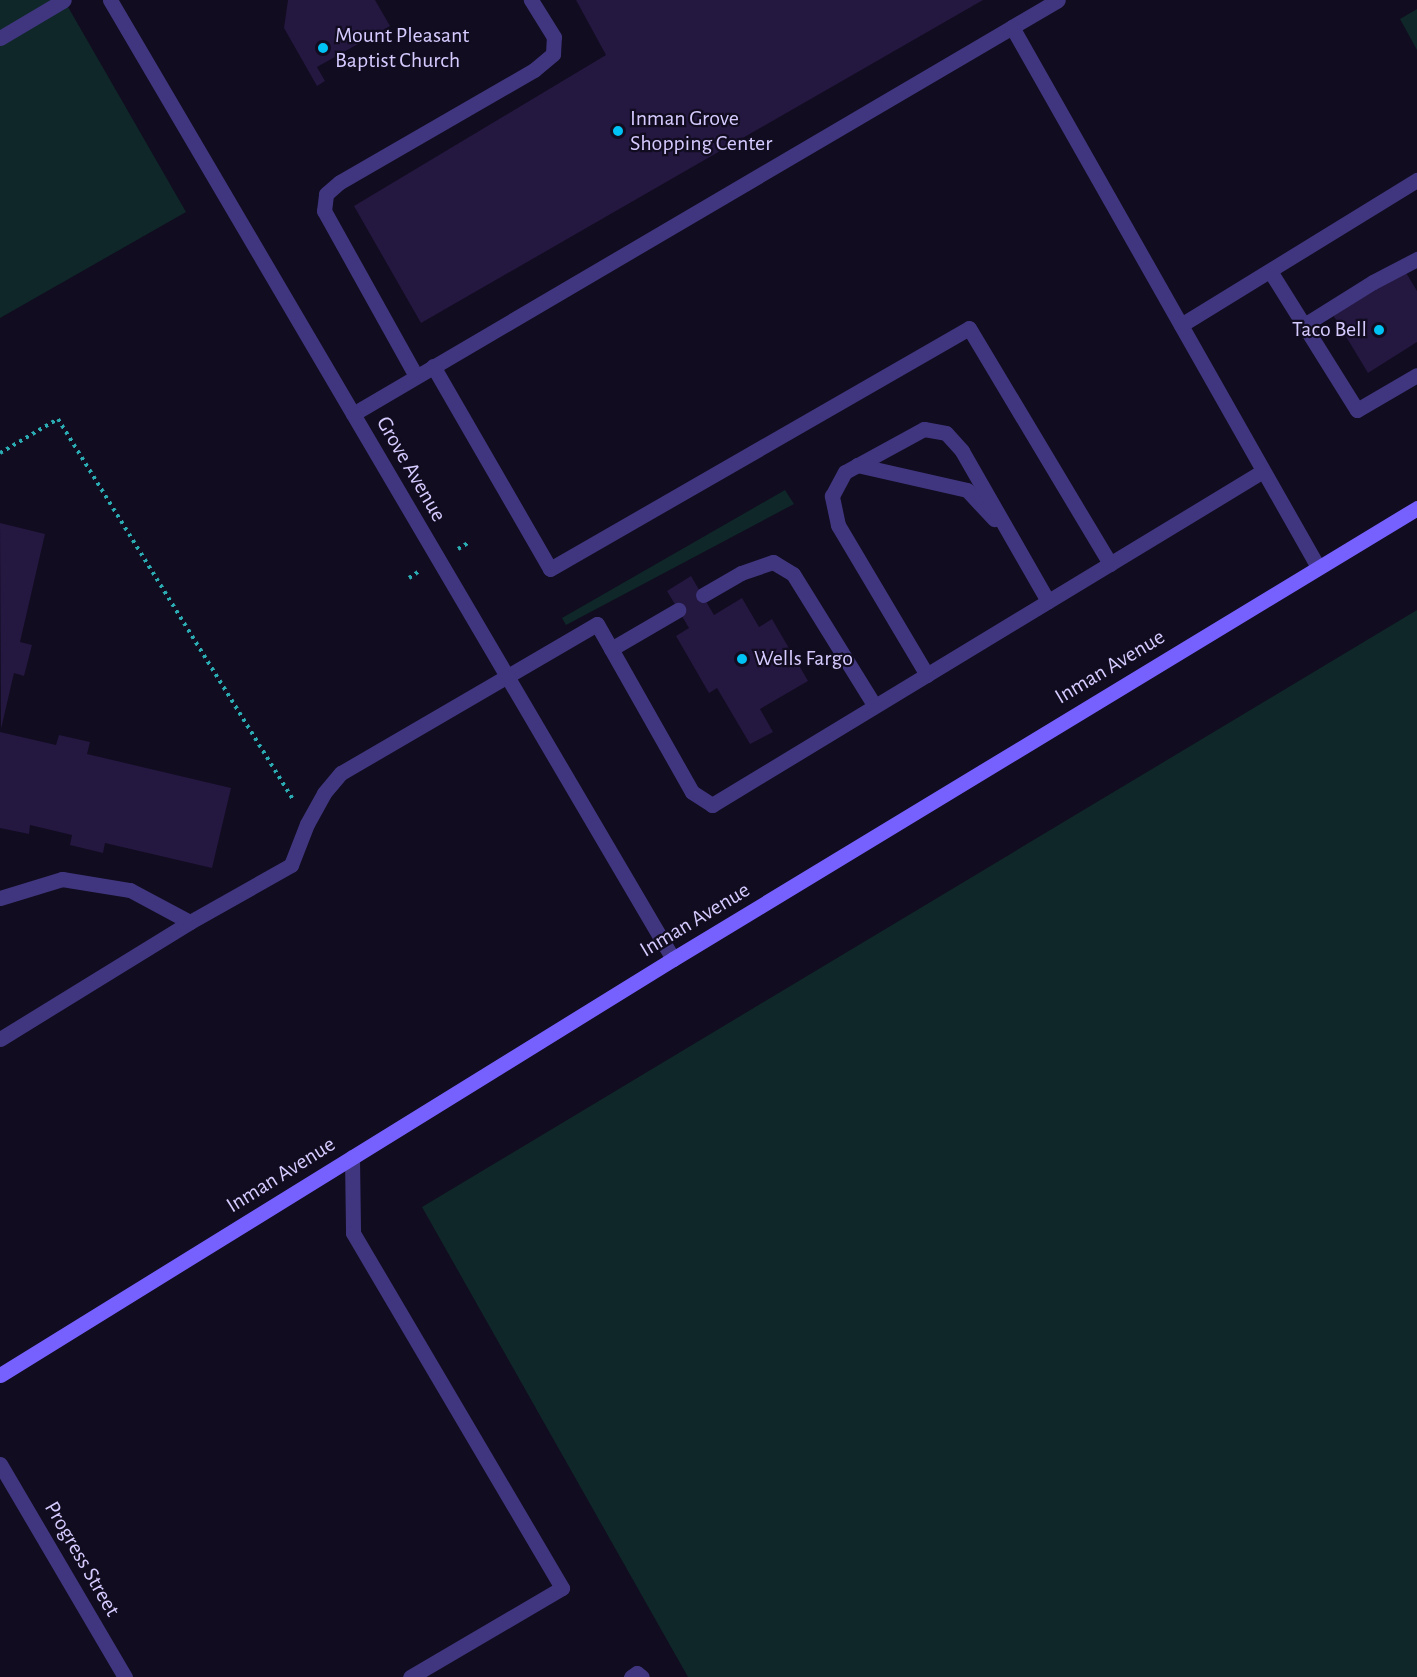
<!DOCTYPE html>
<html>
<head>
<meta charset="utf-8">
<style>
	body { margin:0 }
	#map { position:relative; width:1417px; height:1677px; overflow:hidden; background:#110c1f; font-family:"Alegreya Sans",sans-serif }
	div>[style] { position:absolute }
	[style*='--x'] { left:calc(var(--x)*1px); top:calc(var(--y)*1px); width:calc(var(--w)*1px); rotate:calc(var(--a)*1deg) }
	.green>* { inset:0; background:#0f2729 }
	.building>* { inset:0; background:#241740 }
	.path>* { height:4px; margin-top:-2px; transform-origin:0; background:repeating-linear-gradient(90deg,#2aacb2 0 3px,transparent 0 7.5px) }
	.service>* { height:15px; margin:-7.5px; padding:0 7.5px; transform-origin:7.5px; border-radius:7.5px; background:#40367f }
	.minor>* { height:15px; margin:-7.5px; padding:0 7.5px; transform-origin:7.5px; border-radius:7.5px; background:#40367f }
	.tertiary>* { height:15px; margin:-7.5px; padding:0 7.5px; transform-origin:7.5px; border-radius:7.5px; background:#40367f }
	.secondary>* { height:15px; margin:-7.5px; padding:0 7.5px; transform-origin:7.5px; border-radius:7.5px; background:#7661ff }
	.dots>* { width:16px; height:16px; translate:-50% -50%; box-sizing:border-box; border:3px solid #110c1f; border-radius:50% }
	span { translate:-50% -50%; white-space:nowrap; text-align:center; line-height:1.15; -webkit-text-stroke:4.5px #110c1f; paint-order:stroke }
	.poi-label { font-size:22px; color:#d6caff }
	.left { translate:0 -50%; text-align:left }
	.right { translate:-100% -50%; text-align:right }
	.street-label { font-size:22px; color:#d6caff }
</style>
</head>
<body>
<div id="map">
	<div class="green">
		<div style="clip-path:polygon(0 0,64px 0,186px 212px,0 318px)"></div>
		<div style="clip-path:polygon(1417px 9px,1417px 50px,1400px 19px)"></div>
		<div style="clip-path:polygon(785px 490px,794px 504px,566px 625px,562px 618px)"></div>
		<div style="clip-path:polygon(1417px 610px,1417px 1677px,688px 1677px,422px 1207px)"></div>
	</div>
	<div class="building">
		<div style="clip-path:polygon(288px 0,375px 0,390px 26px,317px 67px,325px 81px,317px 86px,284px 28px)"></div>
		<div style="clip-path:polygon(576px 0,983px 0,421px 323px,354px 206px,606px 55px)"></div>
		<div style="clip-path:polygon(1405px 271px,1417px 291px,1417px 342px,1368px 373px,1333px 315px)"></div>
		<div style="clip-path:polygon(0 523px,45px 534px,20px 642px,32px 645px,24px 676px,14px 673px,1px 729px)"></div>
		<div style="clip-path:polygon(691px 576px,714px 615px,742px 598px,759px 627px,772px 619px,808px 681px,760px 709px,773px 732px,750px 744px,717px 688px,709px 693px,676px 636px,689px 628px,667px 591px)"></div>
		<div style="clip-path:polygon(0 732px,56px 745px,59px 735px,90px 742px,87px 754px,231px 788px,212px 868px,105px 843px,103px 853px,70px 845px,72px 835px,30px 825px,29px 834px,0 828px)"></div>
	</div>
	<div class="path">
		<div style="--x:0;--y:453;--w:67;--a:-30.4"></div>
		<div style="--x:58;--y:419;--w:448;--a:58.3"></div>
		<div style="--x:458;--y:549;--w:12;--a:-31"></div>
		<div style="--x:409;--y:578;--w:11;--a:-34"></div>
	</div>
	<div class="service">
		<div style="--x:1012;--y:27;--w:53;--a:-30.4"></div>
		<div style="--x:0;--y:38;--w:74;--a:-30.7"></div>
		<div style="--x:1270;--y:271;--w:164;--a:58"></div>
		<div style="--x:1357;--y:410;--w:69;--a:-30.3"></div>
		<div style="--x:1181;--y:325;--w:277;--a:-31.6"></div>
		<div style="--x:1304;--y:325;--w:81;--a:-31.9"></div>
		<div style="--x:1373;--y:282;--w:50;--a:-27.6"></div>
		<div style="--x:433;--y:366;--w:234;--a:60"></div>
		<div style="--x:550;--y:569;--w:483;--a:-29.9"></div>
		<div style="--x:969;--y:328;--w:275;--a:59.1"></div>
		<div style="--x:416;--y:376;--w:189;--a:-119.1"></div>
		<div style="--x:324;--y:211;--w:17;--a:-83"></div>
		<div style="--x:326;--y:194;--w:18;--a:-41"></div>
		<div style="--x:340;--y:182;--w:224;--a:-30"></div>
		<div style="--x:534;--y:70;--w:25;--a:-40"></div>
		<div style="--x:553;--y:54;--w:17;--a:-87"></div>
		<div style="--x:554;--y:37;--w:44;--a:-121.9"></div>
		<div style="--x:353;--y:414;--w:764;--a:-30.42"></div>
		<div style="--x:1012;--y:27;--w:621;--a:60.46"></div>
		<div style="--x:857;--y:465;--w:113;--a:12.8"></div>
		<div style="--x:967;--y:490;--w:40;--a:47"></div>
		<div style="--x:703;--y:595;--w:44;--a:-30.1"></div>
		<div style="--x:741;--y:573;--w:34;--a:-19"></div>
		<div style="--x:773;--y:562;--w:23;--a:31"></div>
		<div style="--x:793;--y:574;--w:155;--a:58.2"></div>
		<div style="--x:611;--y:649;--w:78;--a:-30.2"></div>
		<div style="--x:927;--y:675;--w:174;--a:-120.7"></div>
		<div style="--x:838;--y:525;--w:30;--a:-102"></div>
		<div style="--x:832;--y:496;--w:27;--a:-62"></div>
		<div style="--x:845;--y:472;--w:90;--a:-28.6"></div>
		<div style="--x:924;--y:429;--w:22;--a:10"></div>
		<div style="--x:946;--y:433;--w:24;--a:48"></div>
		<div style="--x:962;--y:451;--w:173;--a:60.2"></div>
		<div style="--x:0;--y:898;--w:65;--a:-17"></div>
		<div style="--x:62;--y:879;--w:69;--a:9.2"></div>
		<div style="--x:130;--y:890;--w:68;--a:28.1"></div>
		<div style="--x:0;--y:1039;--w:223;--a:-31.6"></div>
		<div style="--x:190;--y:922;--w:116;--a:-29.4"></div>
		<div style="--x:291;--y:865;--w:44;--a:-68.7"></div>
		<div style="--x:307;--y:824;--w:35;--a:-61"></div>
		<div style="--x:324;--y:793;--w:26;--a:-50"></div>
		<div style="--x:341;--y:773;--w:296;--a:-30.2"></div>
		<div style="--x:597;--y:624;--w:193;--a:60.5"></div>
		<div style="--x:692;--y:792;--w:24;--a:33"></div>
		<div style="--x:712;--y:805;--w:644;--a:-31.22"></div>
		<div style="--x:352;--y:1157;--w:76;--a:89.2"></div>
		<div style="--x:353;--y:1233;--w:412;--a:59.5"></div>
		<div style="--x:562;--y:1588;--w:176;--a:149.6"></div>
		<div style="--x:631;--y:1677;--w:7;--a:-34"></div>
		<div style="--x:637;--y:1673;--w:6;--a:39"></div>
	</div>
	<div class="minor">
		<div style="--x:0;--y:1464;--w:247;--a:59.6"></div>
	</div>
	<div class="tertiary">
		<div style="--x:110;--y:0;--w:1112;--a:59.58"></div>
	</div>
	<div class="secondary">
		<div style="--x:0;--y:1375;--w:791;--a:-31.72"></div>
		<div style="--x:673;--y:959;--w:870;--a:-31.22"></div>
	</div>
	<div class="dots">
		<div style="left:323px;top:48px;background:#00c3f5"></div>
		<div style="left:618px;top:131px;background:#00c3f5"></div>
		<div style="left:1379px;top:330px;background:#00c3f5"></div>
		<div style="left:742px;top:659px;background:#00c3f5"></div>
	</div>
	<div class="poi-label">
		<span class="left" style="left:335px;top:48px">Mount Pleasant<br>Baptist Church</span>
		<span class="left" style="left:630px;top:131px">Inman Grove<br>Shopping Center</span>
		<span class="right" style="left:1367px;top:330px">Taco Bell</span>
		<span class="left" style="left:754px;top:659px">Wells Fargo</span>
	</div>
	<div class="street-label">
		<span style="left:411px;top:469px;rotate:60deg">Grove Avenue</span>
		<span style="left:1110px;top:667px;rotate:-31deg">Inman Avenue</span>
		<span style="left:695px;top:920px;rotate:-31deg">Inman Avenue</span>
		<span style="left:281px;top:1175px;rotate:-32deg">Inman Avenue</span>
		<span style="left:82px;top:1559px;rotate:60deg">Progress Street</span>
	</div>
</div>
</body>
</html>
